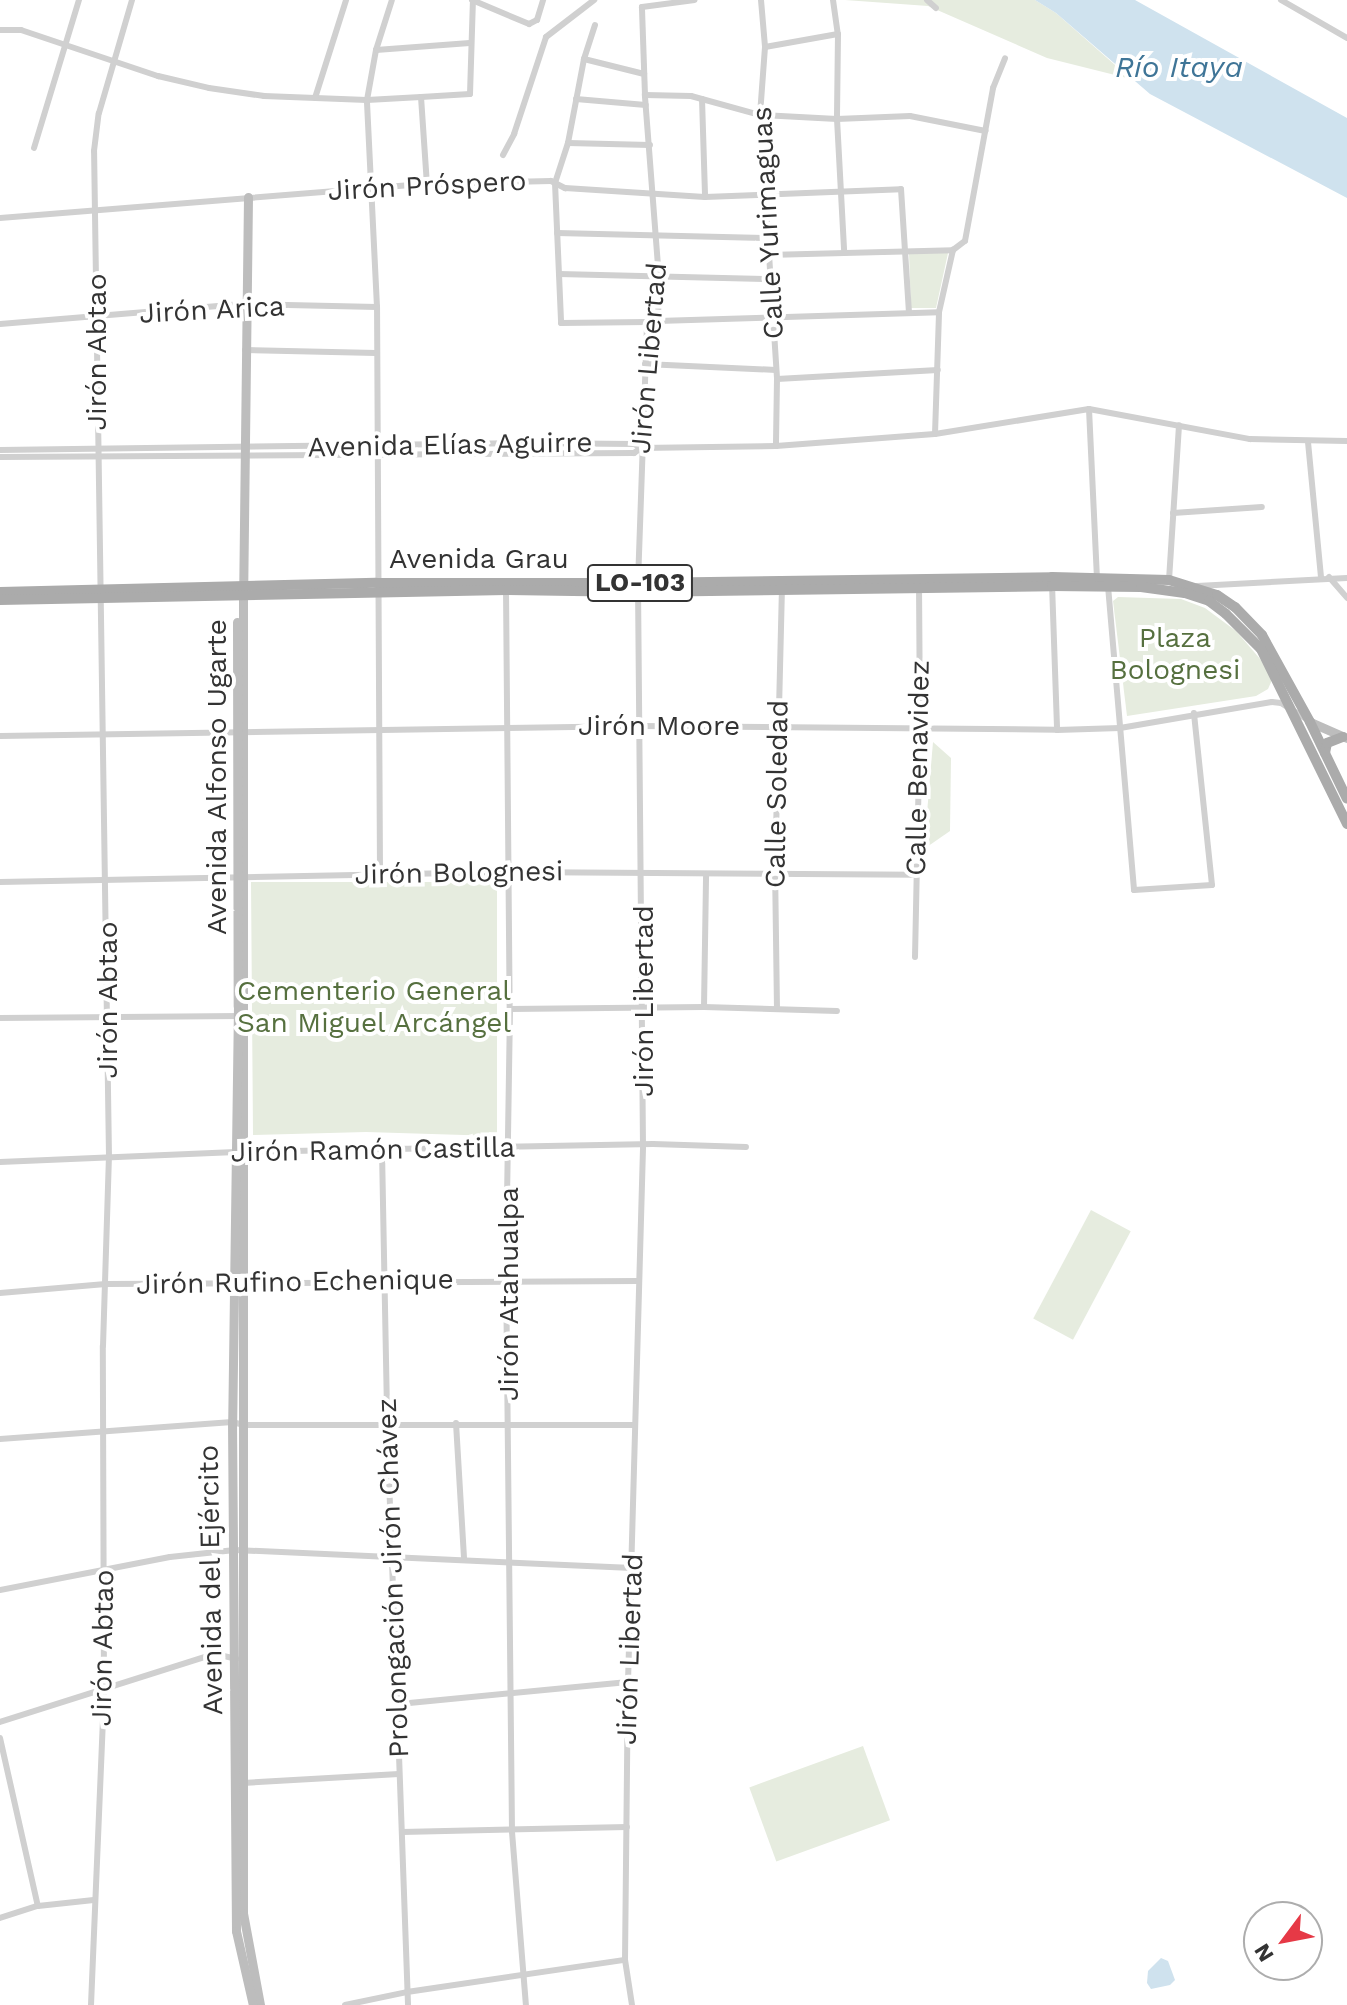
<!DOCTYPE html>
<html>
<head>
<meta charset="utf-8">
<style>
	body { margin:0 }
	#map { position:relative; width:1347px; height:2005px; overflow:hidden; background:#fff; font-family:"Work Sans",sans-serif }
	div>[style] { position:absolute }
	[style*='--x'] { left:calc(var(--x)*1px); top:calc(var(--y)*1px); width:calc(var(--w)*1px); rotate:calc(var(--a)*1deg) }
	.green>* { inset:0; background:#e6ecdf; transform-origin:0 0 }
	.water>* { inset:0; background:#cfe2ee }
	.street>* { height:6px; margin:-3px; padding:0 3px; transform-origin:3px; border-radius:3px; background:#d0d0d0 }
	.secondary>* { height:9px; margin:-4.5px; padding:0 4.5px; transform-origin:4.5px; border-radius:4.5px; background:#bdbdbd }
	.primary>* { height:10px; margin:-5px; padding:0 5px; transform-origin:5px; border-radius:5px; background:#ababab }
	span { translate:-50% -50%; white-space:nowrap; text-align:center; line-height:1.15; -webkit-text-stroke:8px #fff; paint-order:stroke }
	.shield-label span { padding:2px 6px; background:#fff; border:2px solid; border-radius:6px; -webkit-text-stroke-width:0 }
	.shield-label { font-size:26px; color:#333; font-weight:700 }
	.street-label { font-size:28px; color:#333 }
	.park-label { font-size:28px; color:#56703f }
	.water-label { font-size:30px; color:#3f7597; font-style:italic }
	.north { position:absolute; left:1243px; top:1901px; width:80px; height:80px; box-sizing:border-box; background:#fff; border:2px solid #adadad; border-radius:50%; rotate:238deg; font-size:22px; font-weight:700; line-height:32px; text-align:center; color:#333 }
	.north::after { content:''; display:block; margin:auto; width:28px; height:36px; background:#e63946; clip-path:polygon(50% 0,100% 100%,50% 72%,0 100%) }
</style>
</head>
<body>
<div id="map">
	<div class="green">
		<div style="clip-path:polygon(845px 0,1035px 0,1056px 13px,1131px 79px,1047px 58px,928px 6px)"></div>
		<div style="clip-path:polygon(909px 253px,948px 253px,936px 308px,911px 308px)"></div>
		<div style="clip-path:polygon(1118px 597px,1181px 599px,1205px 608px,1236px 631px,1261px 660px,1272px 680px,1268px 689px,1256px 696px,1127px 716px,1113px 601px)"></div>
		<div style="clip-path:polygon(933px 742px,951px 758px,950px 831px,924px 849px)"></div>
		<div style="clip-path:polygon(251px 882px,497px 882px,497px 1136px,366px 1132px,253px 1135px)"></div>
		<div style="left:1091px;top:1210px;width:45px;height:123px;rotate:28deg"></div>
		<div style="left:863px;top:1746px;width:79px;height:121px;rotate:70deg"></div>
	</div>
	<div class="water">
		<div style="clip-path:polygon(1035px 0,1135px 0,1347px 118px,1347px 198px,1150px 94px,1056px 13px)"></div>
		<div style="clip-path:polygon(1161px 1958px,1168px 1961px,1175px 1980px,1170px 1985px,1151px 1989px,1147px 1983px,1148px 1971px)"></div>
	</div>
	<div class="street">
		<div style="--x:472;--y:0;--w:62;--a:22.8"></div>
		<div style="--x:529;--y:24;--w:9;--a:-27"></div>
		<div style="--x:537;--y:20;--w:21;--a:-73"></div>
		<div style="--x:761;--y:0;--w:47;--a:85.1"></div>
		<div style="--x:765;--y:47;--w:68;--a:94.2"></div>
		<div style="--x:760;--y:115;--w:265;--a:86.3"></div>
		<div style="--x:777;--y:379;--w:67;--a:90.9"></div>
		<div style="--x:833;--y:0;--w:34;--a:82"></div>
		<div style="--x:838;--y:34;--w:85;--a:90.7"></div>
		<div style="--x:837;--y:119;--w:131;--a:86.9"></div>
		<div style="--x:927;--y:0;--w:12;--a:42"></div>
		<div style="--x:1281;--y:0;--w:76;--a:29.9"></div>
		<div style="--x:595;--y:25;--w:36;--a:108"></div>
		<div style="--x:584;--y:59;--w:86;--a:100.8"></div>
		<div style="--x:568;--y:143;--w:42;--a:108"></div>
		<div style="--x:555;--y:183;--w:140;--a:87.5"></div>
		<div style="--x:561;--y:323;--w:86;--a:-0.7"></div>
		<div style="--x:0;--y:30;--w:21;--a:0"></div>
		<div style="--x:21;--y:30;--w:145;--a:18.6"></div>
		<div style="--x:158;--y:76;--w:52;--a:13.2"></div>
		<div style="--x:209;--y:88;--w:56;--a:8.3"></div>
		<div style="--x:264;--y:96;--w:103;--a:2.2"></div>
		<div style="--x:367;--y:100;--w:54;--a:-3.2"></div>
		<div style="--x:421;--y:97;--w:49;--a:-3.5"></div>
		<div style="--x:470;--y:94;--w:94;--a:-88.2"></div>
		<div style="--x:765;--y:47;--w:74;--a:-10.1"></div>
		<div style="--x:376;--y:50;--w:94;--a:-4.3"></div>
		<div style="--x:584;--y:59;--w:62;--a:14"></div>
		<div style="--x:645;--y:95;--w:46;--a:1.2"></div>
		<div style="--x:691;--y:96;--w:72;--a:15.4"></div>
		<div style="--x:760;--y:115;--w:77;--a:3"></div>
		<div style="--x:837;--y:119;--w:73;--a:-2.4"></div>
		<div style="--x:910;--y:116;--w:77;--a:11.2"></div>
		<div style="--x:421;--y:97;--w:87;--a:86.1"></div>
		<div style="--x:315;--y:98;--w:103;--a:-72.4"></div>
		<div style="--x:576;--y:99;--w:70;--a:4.9"></div>
		<div style="--x:702;--y:99;--w:98;--a:88.2"></div>
		<div style="--x:568;--y:143;--w:82;--a:1.4"></div>
		<div style="--x:34;--y:148;--w:155;--a:-73.1"></div>
		<div style="--x:503;--y:155;--w:24;--a:-62"></div>
		<div style="--x:514;--y:134;--w:102;--a:-71.7"></div>
		<div style="--x:546;--y:37;--w:61;--a:-37.6"></div>
		<div style="--x:0;--y:218;--w:428;--a:-4.6"></div>
		<div style="--x:427;--y:184;--w:124;--a:-1.4"></div>
		<div style="--x:551;--y:181;--w:16;--a:27"></div>
		<div style="--x:565;--y:188;--w:140;--a:3.7"></div>
		<div style="--x:705;--y:197;--w:196;--a:-2.3"></div>
		<div style="--x:901;--y:189;--w:123;--a:86.3"></div>
		<div style="--x:557;--y:233;--w:209;--a:1.4"></div>
		<div style="--x:768;--y:255;--w:185;--a:-1.5"></div>
		<div style="--x:559;--y:274;--w:211;--a:1.4"></div>
		<div style="--x:658;--y:321;--w:281;--a:-1.8"></div>
		<div style="--x:0;--y:324;--w:246;--a:-4.7"></div>
		<div style="--x:245;--y:304;--w:132;--a:1.3"></div>
		<div style="--x:245;--y:350;--w:131;--a:1.3"></div>
		<div style="--x:645;--y:364;--w:131;--a:2.6"></div>
		<div style="--x:777;--y:379;--w:161;--a:-3.2"></div>
		<div style="--x:1089;--y:409;--w:172;--a:87.3"></div>
		<div style="--x:935;--y:434;--w:122;--a:-88.1"></div>
		<div style="--x:939;--y:312;--w:64;--a:-77.3"></div>
		<div style="--x:953;--y:250;--w:15;--a:-37"></div>
		<div style="--x:965;--y:241;--w:156;--a:-79.6"></div>
		<div style="--x:993;--y:88;--w:32;--a:-68"></div>
		<div style="--x:1308;--y:442;--w:137;--a:84.5"></div>
		<div style="--x:0;--y:450;--w:520;--a:-0.77"></div>
		<div style="--x:520;--y:443;--w:114;--a:0.5"></div>
		<div style="--x:634;--y:444;--w:8;--a:30"></div>
		<div style="--x:641;--y:448;--w:135;--a:-0.8"></div>
		<div style="--x:776;--y:446;--w:159;--a:-4.3"></div>
		<div style="--x:935;--y:434;--w:156;--a:-9.2"></div>
		<div style="--x:1089;--y:409;--w:164;--a:10.6"></div>
		<div style="--x:1250;--y:439;--w:97;--a:1.2"></div>
		<div style="--x:0;--y:457;--w:634;--a:-0.36"></div>
		<div style="--x:634;--y:453;--w:9;--a:-36"></div>
		<div style="--x:1173;--y:513;--w:89;--a:-3.9"></div>
		<div style="--x:1329;--y:577;--w:28;--a:49"></div>
		<div style="--x:1169;--y:580;--w:155;--a:-86.3"></div>
		<div style="--x:1052;--y:584;--w:146;--a:88"></div>
		<div style="--x:1108;--y:586;--w:305;--a:85.1"></div>
		<div style="--x:1134;--y:890;--w:78;--a:-3.7"></div>
		<div style="--x:1212;--y:885;--w:173;--a:-96"></div>
		<div style="--x:1197;--y:586;--w:150;--a:-3.1"></div>
		<div style="--x:506;--y:589;--w:420;--a:89.5"></div>
		<div style="--x:510;--y:1009;--w:258;--a:90.9"></div>
		<div style="--x:506;--y:1267;--w:565;--a:89.39"></div>
		<div style="--x:512;--y:1832;--w:174;--a:85.4"></div>
		<div style="--x:0;--y:736;--w:639;--a:-0.9"></div>
		<div style="--x:639;--y:726;--w:418;--a:0.5"></div>
		<div style="--x:1057;--y:730;--w:63;--a:-1.8"></div>
		<div style="--x:1120;--y:728;--w:154;--a:-9.7"></div>
		<div style="--x:1272;--y:702;--w:9;--a:6"></div>
		<div style="--x:1281;--y:703;--w:28;--a:32"></div>
		<div style="--x:380;--y:873;--w:566;--a:-90.3"></div>
		<div style="--x:377;--y:307;--w:207;--a:-92.8"></div>
		<div style="--x:367;--y:100;--w:51;--a:-79.8"></div>
		<div style="--x:376;--y:50;--w:52;--a:-72.3"></div>
		<div style="--x:0;--y:882;--w:506;--a:-1.13"></div>
		<div style="--x:506;--y:872;--w:411;--a:0.4"></div>
		<div style="--x:915;--y:957;--w:230;--a:-88.8"></div>
		<div style="--x:920;--y:727;--w:142;--a:-90.4"></div>
		<div style="--x:704;--y:1007;--w:133;--a:-89.1"></div>
		<div style="--x:510;--y:1009;--w:194;--a:-0.6"></div>
		<div style="--x:704;--y:1007;--w:133;--a:1.7"></div>
		<div style="--x:777;--y:1009;--w:136;--a:-90.8"></div>
		<div style="--x:775;--y:873;--w:286;--a:-88.6"></div>
		<div style="--x:0;--y:1018;--w:240;--a:-0.5"></div>
		<div style="--x:382;--y:1151;--w:272;--a:88.9"></div>
		<div style="--x:387;--y:1423;--w:582;--a:87.93"></div>
		<div style="--x:0;--y:1162;--w:236;--a:-2.4"></div>
		<div style="--x:236;--y:1152;--w:417;--a:-1.1"></div>
		<div style="--x:653;--y:1144;--w:93;--a:1.8"></div>
		<div style="--x:0;--y:1293;--w:106;--a:-4.9"></div>
		<div style="--x:106;--y:1284;--w:532;--a:-0.32"></div>
		<div style="--x:456;--y:1423;--w:135;--a:86.6"></div>
		<div style="--x:0;--y:1439;--w:233;--a:-4.2"></div>
		<div style="--x:232;--y:1422;--w:12;--a:14"></div>
		<div style="--x:244;--y:1425;--w:390;--a:0"></div>
		<div style="--x:0;--y:1590;--w:173;--a:-11"></div>
		<div style="--x:170;--y:1557;--w:65;--a:-6.1"></div>
		<div style="--x:235;--y:1550;--w:398;--a:2.6"></div>
		<div style="--x:399;--y:1704;--w:230;--a:-5.5"></div>
		<div style="--x:0;--y:1722;--w:225;--a:-17.6"></div>
		<div style="--x:215;--y:1654;--w:22;--a:13"></div>
		<div style="--x:0;--y:1738;--w:172;--a:77.3"></div>
		<div style="--x:243;--y:1783;--w:156;--a:-3.3"></div>
		<div style="--x:402;--y:1832;--w:225;--a:-1.3"></div>
		<div style="--x:0;--y:1918;--w:40;--a:-18"></div>
		<div style="--x:38;--y:1906;--w:56;--a:-6.1"></div>
		<div style="--x:91;--y:2005;--w:316;--a:-87.6"></div>
		<div style="--x:104;--y:1689;--w:343;--a:-90.2"></div>
		<div style="--x:103;--y:1346;--w:189;--a:-88.2"></div>
		<div style="--x:109;--y:1157;--w:1006;--a:-90.85"></div>
		<div style="--x:94;--y:151;--w:38;--a:-83"></div>
		<div style="--x:99;--y:113;--w:118;--a:-73.7"></div>
		<div style="--x:345;--y:2005;--w:63;--a:-11.8"></div>
		<div style="--x:407;--y:1992;--w:220;--a:-8.4"></div>
		<div style="--x:632;--y:2005;--w:46;--a:-98.8"></div>
		<div style="--x:625;--y:1960;--w:278;--a:-89.4"></div>
		<div style="--x:628;--y:1682;--w:535;--a:-88.39"></div>
		<div style="--x:643;--y:1147;--w:564;--a:-90.51"></div>
		<div style="--x:638;--y:583;--w:261;--a:-88"></div>
		<div style="--x:647;--y:322;--w:11;--a:-5"></div>
		<div style="--x:658;--y:321;--w:42;--a:-88.6"></div>
		<div style="--x:659;--y:279;--w:185;--a:-94.4"></div>
		<div style="--x:645;--y:95;--w:88;--a:-92"></div>
		<div style="--x:642;--y:7;--w:53;--a:-7.5"></div>
	</div>
	<div class="secondary">
		<div style="--x:248;--y:197;--w:398;--a:90.7"></div>
		<div style="--x:243;--y:595;--w:1318;--a:90"></div>
		<div style="--x:243;--y:1913;--w:94;--a:79.5"></div>
		<div style="--x:237;--y:622;--w:384;--a:89.9"></div>
		<div style="--x:238;--y:1006;--w:416;--a:90.8"></div>
		<div style="--x:232;--y:1422;--w:509;--a:89.55"></div>
		<div style="--x:236;--y:1931;--w:76;--a:77.1"></div>
		<div style="--x:1310;--y:722;--w:40;--a:23.4"></div>
	</div>
	<div class="primary">
		<div style="--x:0;--y:592;--w:376;--a:-1.4"></div>
		<div style="--x:376;--y:583;--w:262;--a:0"></div>
		<div style="--x:638;--y:583;--w:414;--a:-0.8"></div>
		<div style="--x:1052;--y:577;--w:117;--a:1.5"></div>
		<div style="--x:1169;--y:580;--w:50;--a:17.4"></div>
		<div style="--x:1217;--y:595;--w:22;--a:34"></div>
		<div style="--x:1235;--y:607;--w:39;--a:46"></div>
		<div style="--x:1262;--y:635;--w:99;--a:61.1"></div>
		<div style="--x:1310;--y:722;--w:85;--a:64.3"></div>
		<div style="--x:0;--y:600;--w:506;--a:-1.13"></div>
		<div style="--x:506;--y:590;--w:132;--a:0.9"></div>
		<div style="--x:638;--y:592;--w:414;--a:-0.8"></div>
		<div style="--x:1052;--y:586;--w:89;--a:0.6"></div>
		<div style="--x:1141;--y:587;--w:44;--a:7.8"></div>
		<div style="--x:1185;--y:593;--w:25;--a:18"></div>
		<div style="--x:1209;--y:601;--w:21;--a:37"></div>
		<div style="--x:1226;--y:614;--w:49;--a:45"></div>
		<div style="--x:1261;--y:649;--w:195;--a:63.8"></div>
		<div style="--x:1325;--y:753;--w:10;--a:-79"></div>
		<div style="--x:1327;--y:743;--w:17;--a:-21"></div>
	</div>
	<div class="shield-label">
		<span style="left:640px;top:583px">LO-103</span>
	</div>
	<div class="street-label">
		<span style="left:427px;top:186px;rotate:-3deg">Jirón Próspero</span>
		<span style="left:768px;top:223px;rotate:-93deg">Calle Yurimaguas</span>
		<span style="left:212px;top:310px;rotate:-3deg">Jirón Arica</span>
		<span style="left:97px;top:352px;rotate:-90deg">Jirón Abtao</span>
		<span style="left:649px;top:358px;rotate:-85deg">Jirón Libertad</span>
		<span style="left:450px;top:445px;rotate:-1deg">Avenida Elías Aguirre</span>
		<span style="left:479px;top:559px">Avenida Grau</span>
		<span style="left:659px;top:726px">Jirón Moore</span>
		<span style="left:918px;top:768px;rotate:-89deg">Calle Benavidez</span>
		<span style="left:217px;top:777px;rotate:-90deg">Avenida Alfonso Ugarte</span>
		<span style="left:777px;top:794px;rotate:-89deg">Calle Soledad</span>
		<span style="left:459px;top:873px;rotate:-1deg">Jirón Bolognesi</span>
		<span style="left:108px;top:1000px;rotate:-90deg">Jirón Abtao</span>
		<span style="left:644px;top:1001px;rotate:-90deg">Jirón Libertad</span>
		<span style="left:373px;top:1150px;rotate:-1deg">Jirón Ramón Castilla</span>
		<span style="left:295px;top:1282px;rotate:-1deg">Jirón Rufino Echenique</span>
		<span style="left:509px;top:1294px;rotate:-90deg">Jirón Atahualpa</span>
		<span style="left:393px;top:1578px;rotate:-92deg">Prolongación Jirón Chávez</span>
		<span style="left:211px;top:1580px;rotate:-91deg">Avenida del Ejército</span>
		<span style="left:103px;top:1648px;rotate:-89deg">Jirón Abtao</span>
		<span style="left:630px;top:1649px;rotate:-88deg">Jirón Libertad</span>
	</div>
	<div class="park-label">
		<span style="left:1175px;top:654px">Plaza<br>Bolognesi</span>
		<span style="left:374px;top:1007px">Cementerio General<br>San Miguel Arcángel</span>
	</div>
	<div class="water-label">
		<span style="left:1179px;top:67px">Río Itaya</span>
	</div>
	<div class="north">N</div>
</div>
</body>
</html>
